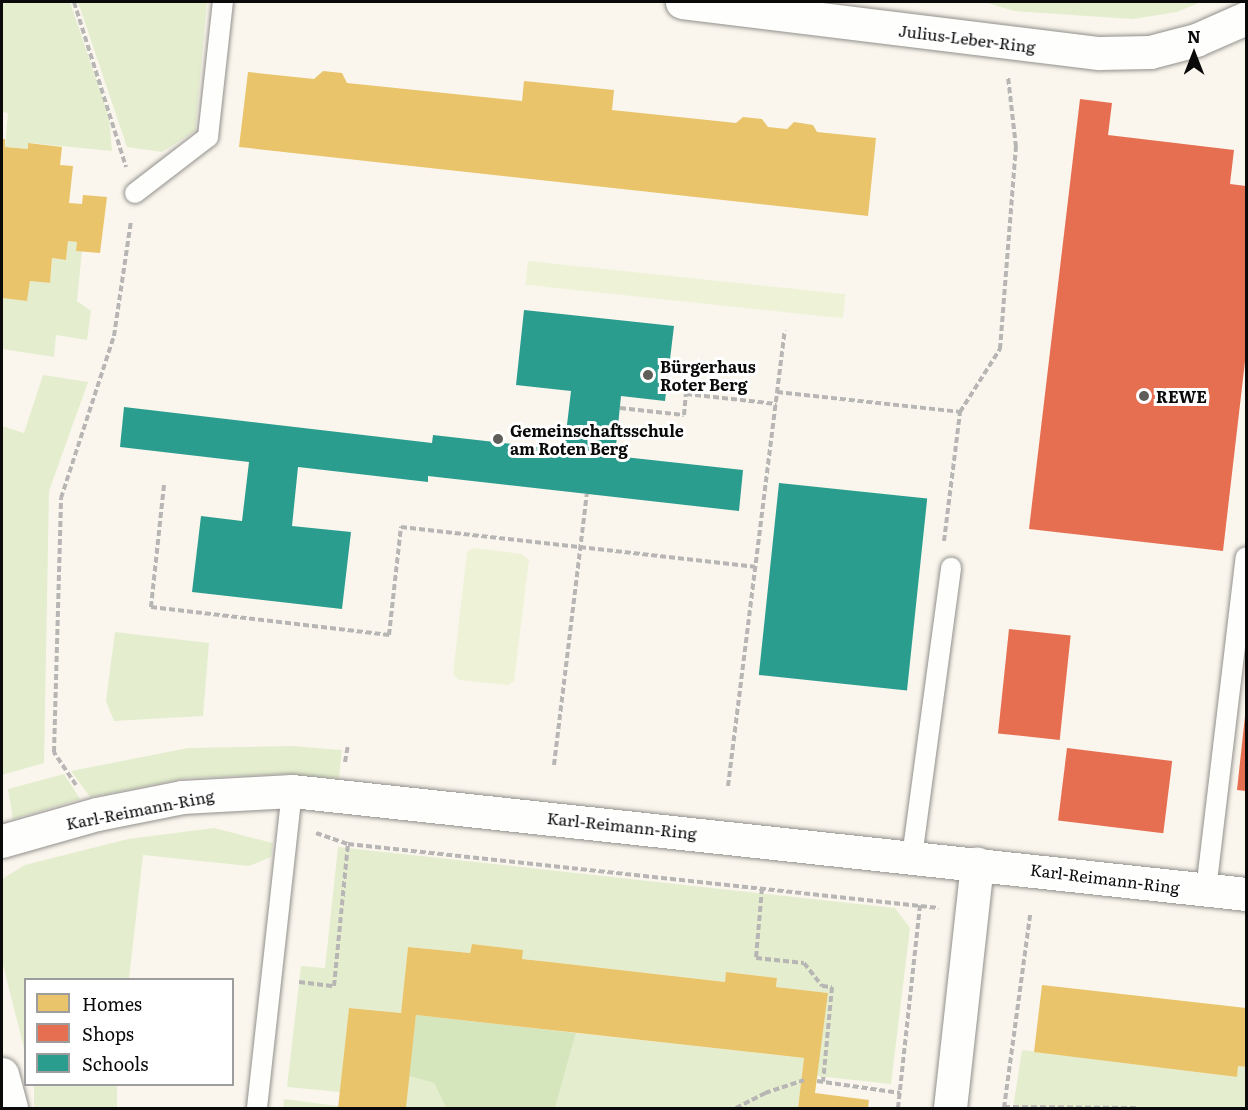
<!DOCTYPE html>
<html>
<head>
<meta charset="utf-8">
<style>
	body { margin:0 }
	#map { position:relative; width:1248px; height:1110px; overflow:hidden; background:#faf6ed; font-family:Literata,serif }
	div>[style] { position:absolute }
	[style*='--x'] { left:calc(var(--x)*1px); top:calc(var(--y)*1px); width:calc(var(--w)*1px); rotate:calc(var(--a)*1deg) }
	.green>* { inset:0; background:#e4eece; transform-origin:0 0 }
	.forest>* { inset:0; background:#d5e6bc }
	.pitch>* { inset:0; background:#eef2d7; transform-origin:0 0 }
	.homes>* { inset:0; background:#e9c46a }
	.shops>* { inset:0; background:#e76f51; transform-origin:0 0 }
	.schools>* { inset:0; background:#2a9d8f; transform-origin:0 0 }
	.path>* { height:4px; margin-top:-2px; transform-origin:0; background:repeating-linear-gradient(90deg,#b7b6b5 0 6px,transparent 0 9px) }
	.roads { filter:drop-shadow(0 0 2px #92908c) drop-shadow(0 0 2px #92908c) }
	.service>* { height:20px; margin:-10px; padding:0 10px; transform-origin:10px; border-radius:10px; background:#fefefc }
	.minor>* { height:33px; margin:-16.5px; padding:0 16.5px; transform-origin:16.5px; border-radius:16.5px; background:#fefefc }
	.dots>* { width:16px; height:16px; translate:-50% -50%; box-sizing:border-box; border:3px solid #fff; border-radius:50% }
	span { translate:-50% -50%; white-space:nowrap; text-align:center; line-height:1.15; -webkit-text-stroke:6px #fff; paint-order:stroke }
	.street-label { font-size:16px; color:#0a0a0a }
	.poi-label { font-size:16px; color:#0a0a0a; font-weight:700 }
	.left { translate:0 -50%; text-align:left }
	.frame { position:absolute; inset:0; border:3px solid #0a0a0a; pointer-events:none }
	.legend { position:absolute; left:24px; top:978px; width:210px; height:108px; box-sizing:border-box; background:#fff; border:2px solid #9d9d9d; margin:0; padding:8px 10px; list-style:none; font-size:18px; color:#0a0a0a }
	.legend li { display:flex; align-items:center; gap:12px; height:30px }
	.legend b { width:30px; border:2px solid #9d9d9d }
	.north { position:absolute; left:1164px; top:24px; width:60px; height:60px; -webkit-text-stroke:4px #fff; paint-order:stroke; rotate:0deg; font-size:16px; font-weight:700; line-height:24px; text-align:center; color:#0a0a0a }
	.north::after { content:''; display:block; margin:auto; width:21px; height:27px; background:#0a0a0a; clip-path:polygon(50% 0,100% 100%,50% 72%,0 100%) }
</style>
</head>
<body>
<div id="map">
	<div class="green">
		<div style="clip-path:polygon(2px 2px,70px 2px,109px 117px,112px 151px,29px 143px,28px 149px,5px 147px,8px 113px,2px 112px)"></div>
		<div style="clip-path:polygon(78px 2px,207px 2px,195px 131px,162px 152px,127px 147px)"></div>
		<div style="clip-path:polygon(984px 2px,1201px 2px,1177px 12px,1133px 19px,1014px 11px)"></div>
		<div style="clip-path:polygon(68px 241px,77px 242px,82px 251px,77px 301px,91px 311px,87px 340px,56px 335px,54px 357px,2px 349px,2px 298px,27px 301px,30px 281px,50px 283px,52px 258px,66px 260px)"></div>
		<div style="clip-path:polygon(43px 375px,88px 382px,49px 491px,44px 763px,2px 775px,2px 426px,24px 433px)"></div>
		<div style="clip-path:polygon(115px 632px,209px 643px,203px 716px,114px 721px,106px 701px)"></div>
		<div style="clip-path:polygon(292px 746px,342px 750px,339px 778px,287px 774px,186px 778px,90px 797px,71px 771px,188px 748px)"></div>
		<div style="clip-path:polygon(64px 774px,80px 799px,13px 819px,8px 789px)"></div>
		<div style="clip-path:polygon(214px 828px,273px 843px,271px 857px,249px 866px,143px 855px,129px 979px,26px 980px,25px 1052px,2px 961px,2px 879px,25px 865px,128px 839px)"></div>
		<div style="clip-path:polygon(338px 847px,895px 908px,910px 928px,891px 1084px,817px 1076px,828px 993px,776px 987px,777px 978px,727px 972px,725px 982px,550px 962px,522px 959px,522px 950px,472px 944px,470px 953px,408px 947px,401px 1013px,349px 1008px,340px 1092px,287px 1087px,301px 966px,325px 968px)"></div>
		<div style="clip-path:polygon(576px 1033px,804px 1058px,798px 1108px,555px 1108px)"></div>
		<div style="clip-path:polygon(1022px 1050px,1236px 1077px,1238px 1066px,1246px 1067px,1246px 1108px,1013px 1108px)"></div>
		<div style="clip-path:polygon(409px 1076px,434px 1083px,446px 1108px,406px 1108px)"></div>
		<div style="left:34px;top:1085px;width:83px;height:24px"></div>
		<div style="clip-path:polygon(284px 1099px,338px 1106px,338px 1108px,283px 1108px)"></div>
	</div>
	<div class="forest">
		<div style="clip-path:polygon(416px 1015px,576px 1033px,555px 1108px,446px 1108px,434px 1083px,409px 1076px)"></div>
	</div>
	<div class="pitch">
		<div style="left:528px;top:261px;width:319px;height:24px;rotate:6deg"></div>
		<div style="clip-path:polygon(473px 548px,522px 554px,529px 560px,514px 681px,508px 685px,459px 680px,453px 674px,467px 552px)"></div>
	</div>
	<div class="homes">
		<div style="clip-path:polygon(323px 71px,342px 73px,347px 83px,522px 101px,524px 81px,614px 90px,612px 110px,736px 123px,743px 117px,762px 119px,768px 127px,787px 129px,794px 122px,813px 125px,817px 132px,876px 138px,868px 216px,239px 147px,248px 72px,314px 79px)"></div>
		<div style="clip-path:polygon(2px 139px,5px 139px,5px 147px,28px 149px,28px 143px,62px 147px,60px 165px,73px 166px,69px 203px,82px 204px,83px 195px,107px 197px,100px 253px,76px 251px,77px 242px,68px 241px,66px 260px,52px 258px,50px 283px,30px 281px,27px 301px,2px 298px)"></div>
		<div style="clip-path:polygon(472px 944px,523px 950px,522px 959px,550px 962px,725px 982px,726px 972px,777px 978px,776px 987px,828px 993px,815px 1093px,869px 1100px,868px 1108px,798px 1108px,804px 1058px,416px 1015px,406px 1108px,338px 1108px,349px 1008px,401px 1013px,408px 947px,470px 953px)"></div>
		<div style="clip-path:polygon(1042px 985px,1246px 1008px,1246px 1067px,1238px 1066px,1237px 1077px,1034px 1052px)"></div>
	</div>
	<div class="shops">
		<div style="clip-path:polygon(1080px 99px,1112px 103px,1108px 135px,1234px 150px,1230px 184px,1246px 186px,1246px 353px,1223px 551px,1029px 529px)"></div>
		<div style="left:1009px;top:629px;width:62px;height:105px;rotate:6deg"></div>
		<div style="clip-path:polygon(1245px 716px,1246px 716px,1246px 791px,1237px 790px)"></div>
		<div style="left:1067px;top:748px;width:106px;height:73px;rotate:7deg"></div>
	</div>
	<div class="schools">
		<div style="clip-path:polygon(524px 310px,674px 326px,665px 401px,621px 396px,615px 456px,743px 470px,739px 511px,428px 476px,428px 482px,298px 467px,292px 526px,351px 532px,342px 609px,192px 592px,201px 516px,242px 521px,249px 462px,120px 447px,124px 407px,432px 443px,433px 435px,564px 450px,571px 391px,516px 385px)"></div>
		<div style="left:779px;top:483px;width:149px;height:193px;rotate:6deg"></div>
	</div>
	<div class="path">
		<div style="--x:74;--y:2;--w:173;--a:72.5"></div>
		<div style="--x:777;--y:392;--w:184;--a:6.2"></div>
		<div style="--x:620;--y:408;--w:64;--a:6.2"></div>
		<div style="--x:684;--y:415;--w:21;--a:-85"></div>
		<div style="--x:686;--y:394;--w:91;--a:6.3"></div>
		<div style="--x:164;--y:485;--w:123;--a:96.1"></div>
		<div style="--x:151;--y:607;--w:240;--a:6.7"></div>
		<div style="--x:389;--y:635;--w:109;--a:-83.7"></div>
		<div style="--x:401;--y:527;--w:356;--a:6.4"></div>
		<div style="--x:944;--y:541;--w:130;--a:-82.9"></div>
		<div style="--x:960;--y:412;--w:75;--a:-57.6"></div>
		<div style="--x:1000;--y:349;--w:203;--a:-85.5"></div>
		<div style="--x:1016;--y:147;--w:70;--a:-96.5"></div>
		<div style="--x:345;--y:762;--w:17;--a:-80"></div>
		<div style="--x:554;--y:765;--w:273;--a:-83.1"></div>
		<div style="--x:76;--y:785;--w:40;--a:-124"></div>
		<div style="--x:54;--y:752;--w:254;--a:-88.4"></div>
		<div style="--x:61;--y:498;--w:170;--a:-71.9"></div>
		<div style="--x:114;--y:336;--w:116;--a:-81.6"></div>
		<div style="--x:728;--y:786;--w:459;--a:-82.9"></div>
		<div style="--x:316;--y:833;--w:34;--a:19"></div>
		<div style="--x:348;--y:844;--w:594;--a:6.18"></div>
		<div style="--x:762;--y:888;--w:70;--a:94.9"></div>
		<div style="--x:756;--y:958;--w:48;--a:5.9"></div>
		<div style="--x:804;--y:963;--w:29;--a:52"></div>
		<div style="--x:822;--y:986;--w:10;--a:6"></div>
		<div style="--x:832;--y:987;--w:95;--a:95.4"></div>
		<div style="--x:299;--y:982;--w:35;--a:7"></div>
		<div style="--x:334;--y:986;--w:143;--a:-84.4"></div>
		<div style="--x:817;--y:1081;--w:84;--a:8.2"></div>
		<div style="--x:1004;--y:1107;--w:132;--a:0.4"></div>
		<div style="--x:736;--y:1108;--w:33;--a:-27"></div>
		<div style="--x:765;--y:1093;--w:41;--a:-18.4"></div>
		<div style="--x:898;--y:1108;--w:204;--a:-83.8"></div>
		<div style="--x:1004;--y:1108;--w:195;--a:-82.3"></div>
	</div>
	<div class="roads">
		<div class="service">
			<div style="--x:135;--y:193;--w:92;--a:-37.5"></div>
			<div style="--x:208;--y:137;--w:136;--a:-83.7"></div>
			<div style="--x:912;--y:857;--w:292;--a:-82.3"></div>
			<div style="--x:1206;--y:890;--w:335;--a:-83.2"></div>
			<div style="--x:257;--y:1108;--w:319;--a:-83.7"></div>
		</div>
		<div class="minor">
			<div style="--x:682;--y:2;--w:420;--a:7"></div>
			<div style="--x:1099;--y:53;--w:51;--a:-1.1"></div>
			<div style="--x:1150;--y:52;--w:48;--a:-14.6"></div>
			<div style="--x:1196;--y:40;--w:55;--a:-23.7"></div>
			<div style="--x:2;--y:841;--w:99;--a:-15.9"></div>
			<div style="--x:97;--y:814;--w:87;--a:-11.3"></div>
			<div style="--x:182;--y:797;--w:110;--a:-3.1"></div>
			<div style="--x:292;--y:791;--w:960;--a:6.16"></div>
			<div style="--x:2;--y:1074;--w:35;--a:75"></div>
			<div style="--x:950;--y:1108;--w:246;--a:-83.7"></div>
		</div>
	</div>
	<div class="dots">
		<div style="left:648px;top:375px;background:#5e5d59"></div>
		<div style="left:1144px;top:396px;background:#5e5d59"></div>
		<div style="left:498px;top:439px;background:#5e5d59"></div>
	</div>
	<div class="street-label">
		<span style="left:967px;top:38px;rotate:7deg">Julius-Leber-Ring</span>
		<span style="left:140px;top:809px;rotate:-11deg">Karl-Reimann-Ring</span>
		<span style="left:622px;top:825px;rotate:6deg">Karl-Reimann-Ring</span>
		<span style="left:1105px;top:878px;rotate:7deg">Karl-Reimann-Ring</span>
	</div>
	<div class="poi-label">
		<span class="left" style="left:660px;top:375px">Bürgerhaus<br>Roter Berg</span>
		<span class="left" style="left:1156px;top:396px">REWE</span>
		<span class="left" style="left:510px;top:439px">Gemeinschaftsschule<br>am Roten Berg</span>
	</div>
	<div class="frame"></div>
	<ul class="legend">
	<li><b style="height:16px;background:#e9c46a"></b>Homes</li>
	<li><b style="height:16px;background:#e76f51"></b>Shops</li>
	<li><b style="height:16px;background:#2a9d8f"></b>Schools</li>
	</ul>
	<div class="north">N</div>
</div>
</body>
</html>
